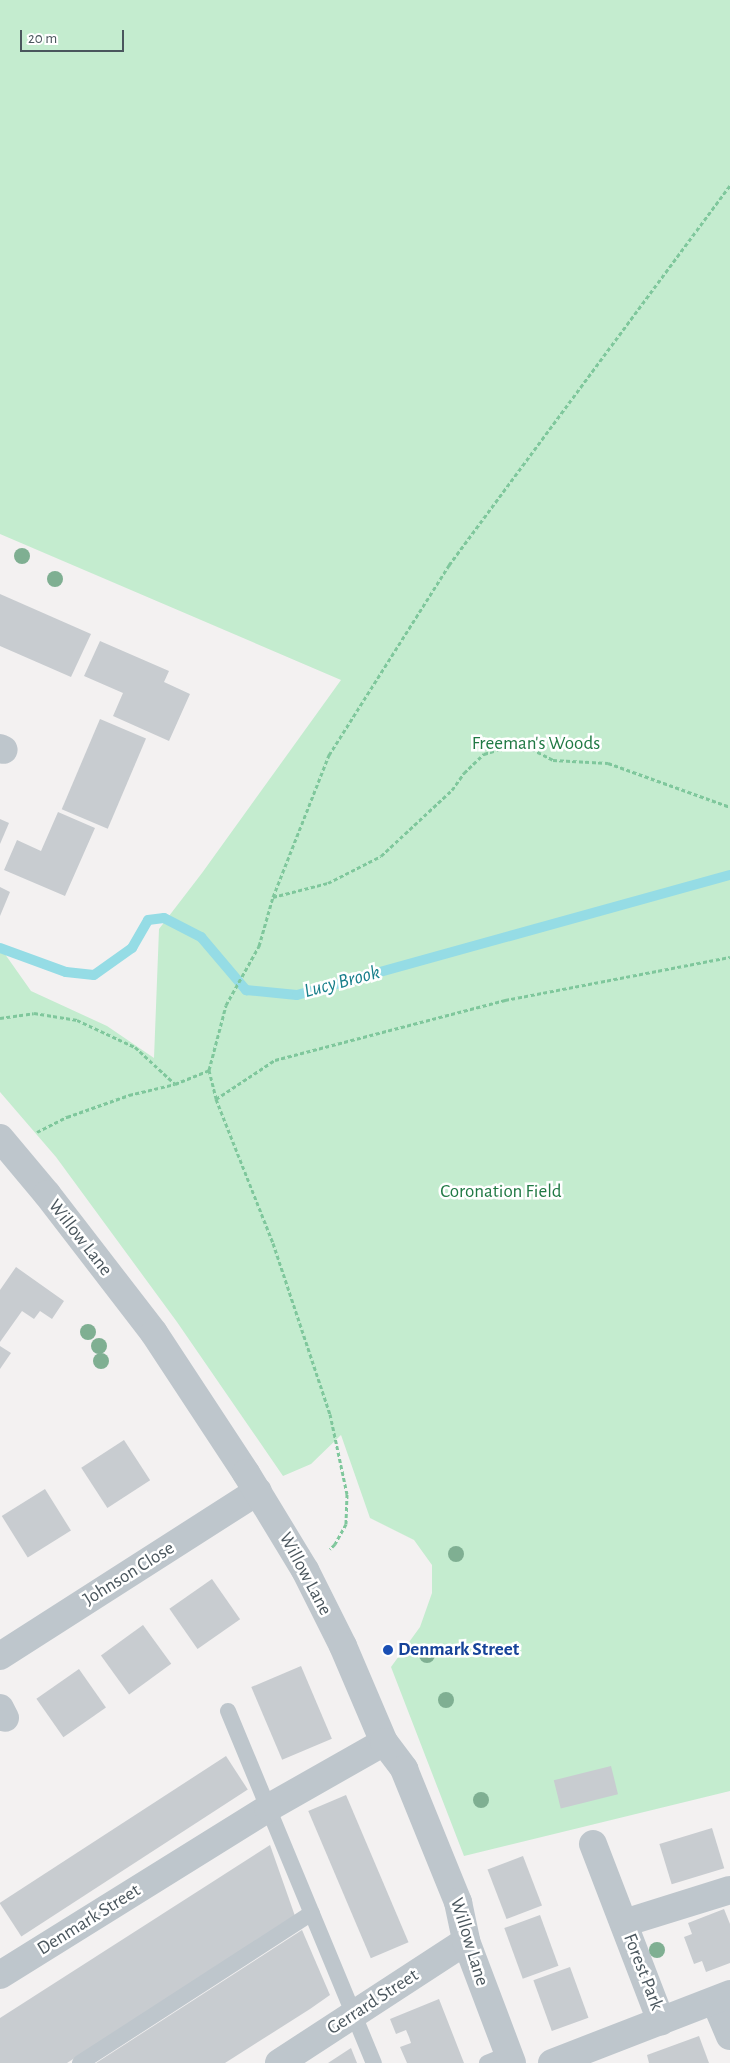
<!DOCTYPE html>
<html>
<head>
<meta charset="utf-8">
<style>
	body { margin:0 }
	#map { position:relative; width:730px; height:2063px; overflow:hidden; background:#f3f1f1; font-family:"Alegreya Sans",sans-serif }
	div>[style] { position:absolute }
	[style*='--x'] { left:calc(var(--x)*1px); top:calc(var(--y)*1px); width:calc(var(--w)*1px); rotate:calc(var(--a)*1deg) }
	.green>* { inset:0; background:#c4eccf }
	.stream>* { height:10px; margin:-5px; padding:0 5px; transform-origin:5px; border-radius:5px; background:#95dce5 }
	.building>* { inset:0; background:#c8ccd0; transform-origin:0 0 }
	.path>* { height:3px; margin-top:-1.5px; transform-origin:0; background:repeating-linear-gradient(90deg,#7fc79c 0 4px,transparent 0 6.5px) }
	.service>* { height:16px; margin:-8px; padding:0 8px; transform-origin:8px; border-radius:8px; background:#bec6cc }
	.minor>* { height:28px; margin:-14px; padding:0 14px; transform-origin:14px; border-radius:14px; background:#bec6cc }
	.tertiary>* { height:28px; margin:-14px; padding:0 14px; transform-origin:14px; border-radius:14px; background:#bec6cc }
	.trees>* { width:16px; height:16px; margin:-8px; border-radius:50%; background:#7faf92 }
	.dots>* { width:14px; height:14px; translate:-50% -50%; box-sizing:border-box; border:2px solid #fff; border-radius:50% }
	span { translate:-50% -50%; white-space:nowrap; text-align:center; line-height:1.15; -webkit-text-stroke:5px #fff; paint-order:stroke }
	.park-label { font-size:19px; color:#207944 }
	.street-label { font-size:19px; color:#4a565d }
	.transit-label { font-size:19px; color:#164399; font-weight:700 }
	.left { translate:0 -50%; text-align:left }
	.water-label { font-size:20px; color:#187f8b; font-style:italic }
	.scale { position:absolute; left:20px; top:30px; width:104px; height:22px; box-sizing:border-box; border:2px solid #4a565d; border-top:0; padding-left:6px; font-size:15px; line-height:18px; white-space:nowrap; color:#4a565d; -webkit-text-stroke:4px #fff; paint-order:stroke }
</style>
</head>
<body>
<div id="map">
	<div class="green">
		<div style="clip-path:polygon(0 0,730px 0,730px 1791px,464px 1856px,391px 1667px,420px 1627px,432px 1593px,432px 1565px,414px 1540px,370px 1518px,341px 1435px,311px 1464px,283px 1476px,177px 1322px,56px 1157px,0 1092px,0 947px,31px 991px,107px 1026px,154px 1058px,159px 929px,202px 873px,341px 680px,0 534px)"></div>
	</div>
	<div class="stream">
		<div style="--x:0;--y:948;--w:70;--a:20"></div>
		<div style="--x:66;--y:972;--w:28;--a:6"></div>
		<div style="--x:94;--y:975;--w:47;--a:-35.4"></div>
		<div style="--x:132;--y:948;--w:32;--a:-60"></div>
		<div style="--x:148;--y:920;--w:16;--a:-7"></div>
		<div style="--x:164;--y:918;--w:42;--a:27.2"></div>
		<div style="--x:201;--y:937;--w:70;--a:49.7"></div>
		<div style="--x:246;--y:990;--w:51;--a:5.6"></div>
		<div style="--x:297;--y:995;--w:449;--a:-15.5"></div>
	</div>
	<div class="building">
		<div style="clip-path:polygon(0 594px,91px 634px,71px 677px,0 646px)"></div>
		<div style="clip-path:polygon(100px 641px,169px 671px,164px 682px,190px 694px,169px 741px,113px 716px,123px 693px,84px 676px)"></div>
		<div style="left:100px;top:719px;width:50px;height:98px;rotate:23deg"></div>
		<div style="clip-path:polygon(58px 812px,95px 828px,65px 896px,4px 870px,17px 840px,41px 851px)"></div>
		<div style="clip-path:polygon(0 819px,9px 823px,0 844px)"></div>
		<div style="clip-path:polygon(0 887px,10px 892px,0 916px)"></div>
		<div style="clip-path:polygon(16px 1267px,64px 1301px,52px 1319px,40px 1311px,34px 1319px,22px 1311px,0 1342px,0 1290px)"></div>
		<div style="clip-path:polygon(0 1346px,11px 1353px,0 1369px)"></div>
		<div style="left:124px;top:1440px;width:48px;height:51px;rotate:57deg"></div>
		<div style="left:45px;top:1489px;width:49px;height:51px;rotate:58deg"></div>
		<div style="left:212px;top:1579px;width:49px;height:52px;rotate:55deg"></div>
		<div style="left:143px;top:1625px;width:48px;height:52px;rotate:54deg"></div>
		<div style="left:301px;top:1666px;width:79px;height:54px;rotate:67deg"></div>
		<div style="left:79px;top:1669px;width:47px;height:52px;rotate:55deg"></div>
		<div style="left:226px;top:1756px;width:40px;height:270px;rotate:57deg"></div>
		<div style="left:611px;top:1766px;width:29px;height:59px;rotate:76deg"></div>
		<div style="left:346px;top:1795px;width:160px;height:41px;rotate:67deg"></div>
		<div style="left:712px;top:1828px;width:42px;height:55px;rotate:73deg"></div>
		<div style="clip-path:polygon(270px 1845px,295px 1916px,67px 2063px,0 2063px,0 2018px)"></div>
		<div style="left:523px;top:1856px;width:53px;height:38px;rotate:69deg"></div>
		<div style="clip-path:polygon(724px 1909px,730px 1924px,730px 1963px,706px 1972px,702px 1961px,694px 1964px,684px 1937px,692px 1934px,688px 1923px)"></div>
		<div style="left:540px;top:1915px;width:54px;height:38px;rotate:70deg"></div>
		<div style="clip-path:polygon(302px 1930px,330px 1995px,310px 2009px,225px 2063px,96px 2063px)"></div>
		<div style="left:570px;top:1967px;width:54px;height:39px;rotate:70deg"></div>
		<div style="clip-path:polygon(439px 1999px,464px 2063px,407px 2063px,400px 2047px,411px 2043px,409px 2037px,406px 2030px,396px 2034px,390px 2019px)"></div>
		<div style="clip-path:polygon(699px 2036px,709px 2063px,649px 2063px,647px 2055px)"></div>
		<div style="clip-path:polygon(351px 2048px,357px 2063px,328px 2063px)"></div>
	</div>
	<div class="path">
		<div style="--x:273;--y:897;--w:57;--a:-14.3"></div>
		<div style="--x:328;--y:883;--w:59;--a:-27"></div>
		<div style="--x:381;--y:856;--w:97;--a:-42.9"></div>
		<div style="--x:452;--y:790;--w:21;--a:-55"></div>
		<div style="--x:464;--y:773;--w:28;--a:-44"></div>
		<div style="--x:484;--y:754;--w:38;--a:-17"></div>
		<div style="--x:520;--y:743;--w:37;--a:27"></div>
		<div style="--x:553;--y:760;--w:55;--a:3.1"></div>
		<div style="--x:608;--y:763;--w:130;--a:19.8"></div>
		<div style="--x:0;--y:1018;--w:34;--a:-8"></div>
		<div style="--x:34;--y:1013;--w:44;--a:9.2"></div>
		<div style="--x:77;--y:1020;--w:64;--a:25"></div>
		<div style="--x:135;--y:1047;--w:54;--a:42.8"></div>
		<div style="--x:175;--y:1084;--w:37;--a:-22"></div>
		<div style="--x:209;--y:1070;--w:67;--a:-75.3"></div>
		<div style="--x:226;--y:1005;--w:68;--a:-60.8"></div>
		<div style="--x:259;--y:946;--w:51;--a:-74.1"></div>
		<div style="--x:273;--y:897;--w:153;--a:-68.5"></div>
		<div style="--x:329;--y:755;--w:225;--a:-57.7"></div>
		<div style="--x:449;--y:565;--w:473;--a:-53.5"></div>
		<div style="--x:209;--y:1070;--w:30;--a:76"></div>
		<div style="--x:216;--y:1099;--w:155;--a:68.4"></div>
		<div style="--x:273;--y:1243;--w:180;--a:71.6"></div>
		<div style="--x:330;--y:1414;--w:82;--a:78"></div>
		<div style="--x:347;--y:1494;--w:30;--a:92"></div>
		<div style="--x:346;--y:1524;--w:23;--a:119"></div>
		<div style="--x:335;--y:1544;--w:7;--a:135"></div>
		<div style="--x:216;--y:1099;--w:71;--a:-33.5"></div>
		<div style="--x:275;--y:1060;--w:238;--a:-14.6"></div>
		<div style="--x:505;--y:1000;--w:229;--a:-10.8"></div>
		<div style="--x:37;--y:1132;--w:34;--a:-27"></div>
		<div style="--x:67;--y:1117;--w:66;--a:-19.5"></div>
		<div style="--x:129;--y:1095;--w:47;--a:-13.4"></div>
	</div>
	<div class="service">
		<div style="--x:228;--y:1711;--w:381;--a:67.5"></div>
		<div style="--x:80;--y:2063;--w:276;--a:-32.9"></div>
		<div style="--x:487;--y:2063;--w:24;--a:-22"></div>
	</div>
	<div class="minor">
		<div style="--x:0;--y:748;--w:4;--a:27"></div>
		<div style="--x:0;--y:1656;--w:306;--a:-32.6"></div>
		<div style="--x:0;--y:1708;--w:11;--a:63"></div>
		<div style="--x:593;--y:1844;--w:190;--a:69"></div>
		<div style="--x:624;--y:1923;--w:111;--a:-17.3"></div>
		<div style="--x:0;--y:1975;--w:316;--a:-31.9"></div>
		<div style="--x:268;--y:1808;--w:133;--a:-29.6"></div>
		<div style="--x:715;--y:2001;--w:38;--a:67"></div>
		<div style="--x:279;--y:2063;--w:223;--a:-33.1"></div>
		<div style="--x:552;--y:2063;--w:191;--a:-21.2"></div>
	</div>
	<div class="tertiary">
		<div style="--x:0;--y:1138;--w:73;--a:50"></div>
		<div style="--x:47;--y:1194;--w:175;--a:52.4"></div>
		<div style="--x:154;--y:1333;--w:168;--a:56.7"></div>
		<div style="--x:246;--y:1473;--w:114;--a:58.7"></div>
		<div style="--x:305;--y:1570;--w:85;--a:63.4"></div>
		<div style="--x:343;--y:1646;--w:104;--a:66.9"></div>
		<div style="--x:384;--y:1742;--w:34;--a:53"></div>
		<div style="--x:404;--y:1769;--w:144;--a:67.9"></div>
		<div style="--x:458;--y:1902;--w:40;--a:78"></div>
		<div style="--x:466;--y:1941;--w:130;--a:69.3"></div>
	</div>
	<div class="trees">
		<div style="left:22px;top:556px"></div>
		<div style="left:55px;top:579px"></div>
		<div style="left:88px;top:1332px"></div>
		<div style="left:99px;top:1346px"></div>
		<div style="left:101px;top:1361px"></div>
		<div style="left:456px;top:1554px"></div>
		<div style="left:427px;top:1655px"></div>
		<div style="left:446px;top:1700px"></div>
		<div style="left:481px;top:1800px"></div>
		<div style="left:657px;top:1950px"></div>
	</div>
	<div class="dots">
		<div style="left:388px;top:1650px;background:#1a4fb4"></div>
	</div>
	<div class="park-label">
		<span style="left:536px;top:744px">Freeman's Woods</span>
		<span style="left:501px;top:1192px">Coronation Field</span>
	</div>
	<div class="street-label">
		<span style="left:80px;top:1238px;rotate:52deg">Willow Lane</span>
		<span style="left:129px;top:1574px;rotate:-32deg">Johnson Close</span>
		<span style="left:305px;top:1574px;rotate:62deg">Willow Lane</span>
		<span style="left:89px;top:1920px;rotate:-32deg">Denmark Street</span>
		<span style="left:469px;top:1942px;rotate:73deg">Willow Lane</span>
		<span style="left:643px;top:1972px;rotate:69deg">Forest Park</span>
		<span style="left:373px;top:2002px;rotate:-33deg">Gerrard Street</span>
	</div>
	<div class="transit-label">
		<span class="left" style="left:398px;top:1650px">Denmark Street</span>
	</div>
	<div class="water-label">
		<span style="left:342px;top:982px;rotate:-15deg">Lucy Brook</span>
	</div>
	<div class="scale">20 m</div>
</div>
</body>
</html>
